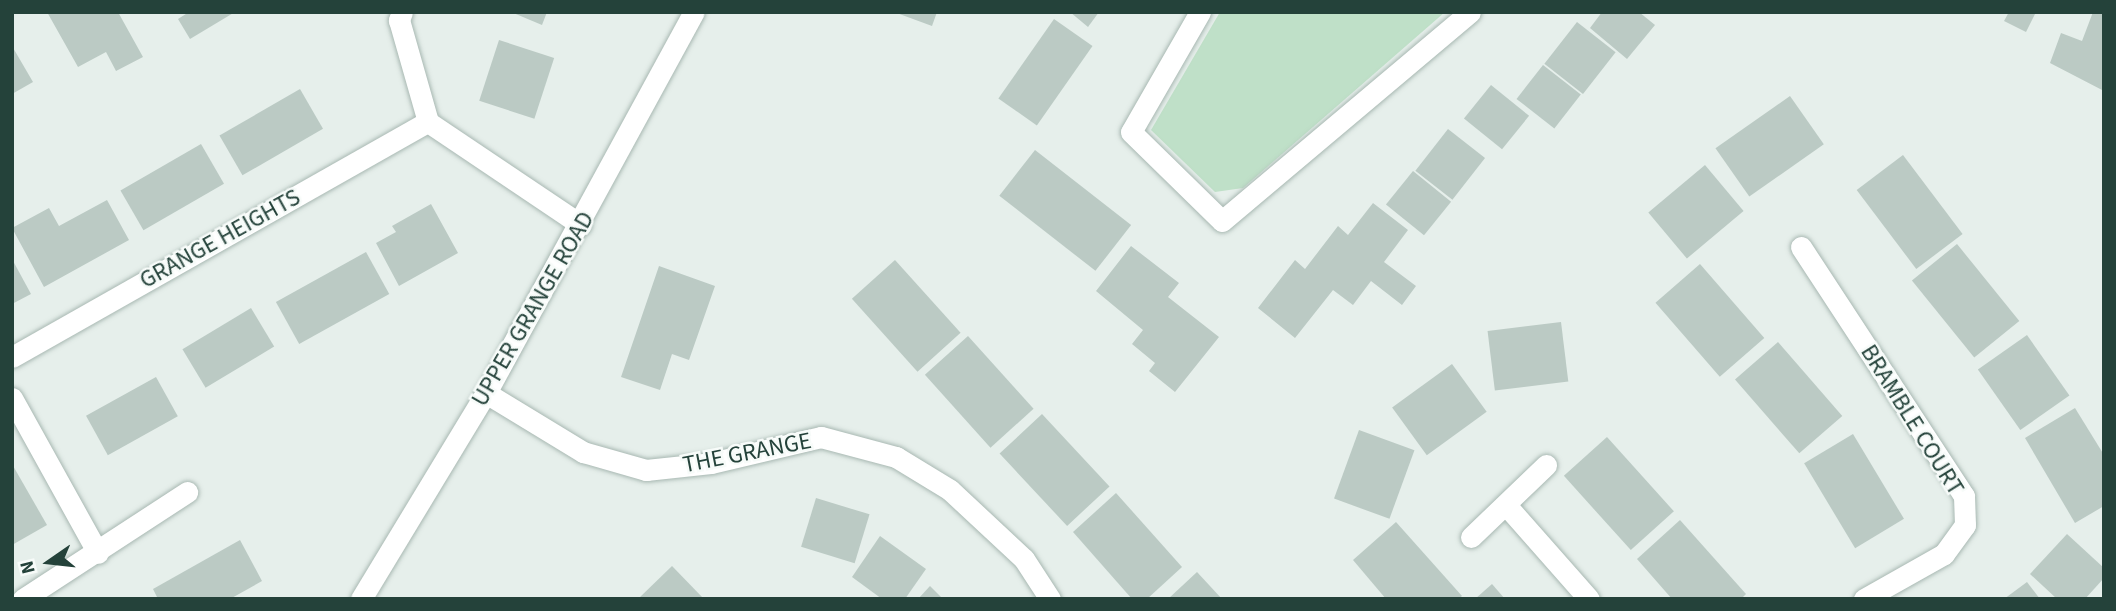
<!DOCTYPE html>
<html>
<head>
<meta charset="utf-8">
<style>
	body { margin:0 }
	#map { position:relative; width:2116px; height:611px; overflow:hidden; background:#e6efeb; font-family:"Source Sans 3",sans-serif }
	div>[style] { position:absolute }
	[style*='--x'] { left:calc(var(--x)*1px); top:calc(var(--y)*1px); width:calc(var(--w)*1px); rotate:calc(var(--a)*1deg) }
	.green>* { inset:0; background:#bfe0c8 }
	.building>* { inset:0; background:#bbcac4; transform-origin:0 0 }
	.roads { filter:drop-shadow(0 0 2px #a8b8b2) drop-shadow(0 0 2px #a8b8b2) }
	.minor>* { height:21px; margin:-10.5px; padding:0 10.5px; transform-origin:10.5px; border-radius:10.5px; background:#fff }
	span { translate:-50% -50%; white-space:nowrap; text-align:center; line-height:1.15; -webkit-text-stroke:5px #f7fbf9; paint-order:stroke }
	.street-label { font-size:24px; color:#24423a }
	.frame { position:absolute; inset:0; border:14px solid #24423a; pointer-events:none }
	.north { position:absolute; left:14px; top:527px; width:70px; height:70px; -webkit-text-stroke:5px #f7fbf9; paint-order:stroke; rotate:256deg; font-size:19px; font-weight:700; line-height:28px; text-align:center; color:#24423a }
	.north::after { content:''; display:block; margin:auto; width:24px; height:32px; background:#24423a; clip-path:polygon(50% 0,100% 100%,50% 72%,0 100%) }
</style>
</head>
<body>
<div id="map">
	<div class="green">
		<div style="clip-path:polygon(1220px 12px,1445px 12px,1243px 188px,1215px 192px,1151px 130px)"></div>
	</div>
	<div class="building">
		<div style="clip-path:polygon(47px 12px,118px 12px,143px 57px,116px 71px,106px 52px,78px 67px)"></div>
		<div style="clip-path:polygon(189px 12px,235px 12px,190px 39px,178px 19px)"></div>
		<div style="clip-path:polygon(511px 12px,547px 12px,542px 25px)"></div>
		<div style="clip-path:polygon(894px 12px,937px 12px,932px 26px)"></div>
		<div style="clip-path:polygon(1070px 12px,1099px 12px,1088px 27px)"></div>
		<div style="clip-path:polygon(1602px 12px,1639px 12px,1655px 25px,1627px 59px,1590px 28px)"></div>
		<div style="clip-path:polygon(2009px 12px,2036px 12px,2026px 32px,2004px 21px)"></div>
		<div style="clip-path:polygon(2093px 12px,2104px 12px,2104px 91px,2050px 63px,2061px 33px,2082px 41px)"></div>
		<div style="left:1054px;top:19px;width:47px;height:97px;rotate:35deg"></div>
		<div style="left:1577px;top:22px;width:49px;height:53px;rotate:38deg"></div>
		<div style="left:499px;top:40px;width:58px;height:64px;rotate:18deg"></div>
		<div style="clip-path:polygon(12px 46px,33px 82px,12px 94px)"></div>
		<div style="left:1543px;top:65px;width:48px;height:43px;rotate:38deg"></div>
		<div style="left:1491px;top:85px;width:49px;height:43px;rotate:39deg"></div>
		<div style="left:300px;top:89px;width:46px;height:93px;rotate:60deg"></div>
		<div style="left:1790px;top:96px;width:59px;height:91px;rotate:55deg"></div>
		<div style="left:1448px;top:129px;width:47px;height:53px;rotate:38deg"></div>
		<div style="left:201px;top:144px;width:46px;height:93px;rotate:60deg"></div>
		<div style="left:1035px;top:150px;width:122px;height:58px;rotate:38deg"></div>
		<div style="left:1903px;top:155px;width:99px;height:58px;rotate:53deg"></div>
		<div style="left:1705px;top:165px;width:60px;height:74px;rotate:50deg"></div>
		<div style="left:1413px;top:171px;width:49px;height:43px;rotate:39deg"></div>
		<div style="clip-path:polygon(107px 200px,129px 240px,44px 287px,12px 228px,49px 208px,59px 226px)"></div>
		<div style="clip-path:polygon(1373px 203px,1408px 230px,1384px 262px,1416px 286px,1402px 305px,1371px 281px,1353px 305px,1333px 290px,1295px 338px,1258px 308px,1295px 260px,1305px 269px,1338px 226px,1348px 235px)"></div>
		<div style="clip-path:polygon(431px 204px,458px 253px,399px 286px,376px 243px,396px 232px,392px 226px)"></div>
		<div style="left:1957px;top:244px;width:99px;height:58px;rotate:51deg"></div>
		<div style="clip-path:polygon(1131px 246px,1179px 283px,1168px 297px,1219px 337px,1175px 392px,1149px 371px,1155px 363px,1132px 344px,1143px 330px,1096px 291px)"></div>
		<div style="left:366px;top:252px;width:48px;height:103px;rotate:61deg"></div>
		<div style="clip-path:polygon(12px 259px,31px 294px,12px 304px)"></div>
		<div style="left:895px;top:260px;width:98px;height:58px;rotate:48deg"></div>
		<div style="left:1700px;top:264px;width:98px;height:59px;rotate:49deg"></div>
		<div style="clip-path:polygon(659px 266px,715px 286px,689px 360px,672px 354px,660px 390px,621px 377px)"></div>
		<div style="left:251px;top:308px;width:45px;height:80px;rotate:59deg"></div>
		<div style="left:1561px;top:322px;width:60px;height:74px;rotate:83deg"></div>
		<div style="left:2027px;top:335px;width:74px;height:60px;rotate:55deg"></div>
		<div style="left:968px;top:336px;width:98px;height:58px;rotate:48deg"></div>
		<div style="left:1778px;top:342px;width:98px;height:57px;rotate:49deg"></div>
		<div style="left:1452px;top:364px;width:59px;height:74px;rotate:54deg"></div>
		<div style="left:156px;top:377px;width:45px;height:80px;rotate:61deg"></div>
		<div style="clip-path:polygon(2075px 408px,2104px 455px,2104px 506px,2075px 523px,2025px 438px)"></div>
		<div style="left:1042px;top:414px;width:99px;height:58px;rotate:47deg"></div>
		<div style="left:1359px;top:430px;width:59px;height:73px;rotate:20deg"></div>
		<div style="left:1853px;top:434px;width:99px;height:57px;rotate:59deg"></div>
		<div style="left:1607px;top:437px;width:100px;height:58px;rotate:48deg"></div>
		<div style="clip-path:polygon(12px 464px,47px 525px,12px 545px)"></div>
		<div style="clip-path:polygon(1116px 493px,1182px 567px,1147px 599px,1132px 599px,1073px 532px)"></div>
		<div style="left:816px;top:498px;width:56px;height:51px;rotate:17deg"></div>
		<div style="clip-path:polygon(1680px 520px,1746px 594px,1741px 599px,1672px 599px,1637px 559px)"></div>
		<div style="clip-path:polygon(1396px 522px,1462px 596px,1458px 599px,1386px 599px,1353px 560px)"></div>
		<div style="clip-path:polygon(2067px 534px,2104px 568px,2104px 578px,2085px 599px,2057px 599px,2030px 574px)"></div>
		<div style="clip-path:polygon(880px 536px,926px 569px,905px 599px,882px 599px,852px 577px)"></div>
		<div style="clip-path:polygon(240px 540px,262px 581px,230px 599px,158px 599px,153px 589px)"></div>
		<div style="clip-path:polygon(672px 566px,704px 599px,638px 599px)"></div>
		<div style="clip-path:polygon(1197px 572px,1222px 599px,1168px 599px)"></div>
		<div style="clip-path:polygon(2027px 582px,2040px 599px,2004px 599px)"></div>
		<div style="clip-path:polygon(1492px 584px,1505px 599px,1475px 599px)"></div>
		<div style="clip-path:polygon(930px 586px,943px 599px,918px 599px)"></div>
	</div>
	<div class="roads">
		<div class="minor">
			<div style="--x:402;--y:12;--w:9;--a:111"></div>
			<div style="--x:399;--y:20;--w:106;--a:74.1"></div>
			<div style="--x:1200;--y:12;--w:138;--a:119.9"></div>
			<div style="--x:1131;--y:132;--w:127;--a:44.4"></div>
			<div style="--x:1222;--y:221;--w:324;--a:-40.1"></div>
			<div style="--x:1801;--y:247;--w:298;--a:56.8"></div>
			<div style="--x:1964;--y:496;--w:29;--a:88"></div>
			<div style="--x:1965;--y:525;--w:36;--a:126"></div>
			<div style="--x:1944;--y:554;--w:92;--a:150.6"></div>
			<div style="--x:12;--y:357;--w:478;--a:-29.5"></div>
			<div style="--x:428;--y:122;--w:184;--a:33.9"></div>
			<div style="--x:486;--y:393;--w:114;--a:31.3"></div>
			<div style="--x:583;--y:452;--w:66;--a:15.9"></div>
			<div style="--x:646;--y:470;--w:65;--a:-6.1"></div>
			<div style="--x:711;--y:463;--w:113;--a:-13.3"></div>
			<div style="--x:821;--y:437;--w:78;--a:14.9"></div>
			<div style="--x:896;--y:457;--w:63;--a:31.4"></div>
			<div style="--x:950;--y:490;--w:101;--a:43"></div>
			<div style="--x:1024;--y:559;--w:48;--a:57"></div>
			<div style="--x:12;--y:398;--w:177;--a:61"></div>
			<div style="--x:1506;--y:505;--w:125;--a:48.6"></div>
			<div style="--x:1471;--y:537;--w:104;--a:-43.8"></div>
			<div style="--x:23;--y:599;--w:196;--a:-33.1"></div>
			<div style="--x:361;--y:599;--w:241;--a:-58.8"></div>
			<div style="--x:486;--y:393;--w:434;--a:-61.4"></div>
		</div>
	</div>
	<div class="street-label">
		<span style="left:220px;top:239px;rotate:-29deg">GRANGE HEIGHTS</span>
		<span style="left:533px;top:309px;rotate:-60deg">UPPER GRANGE ROAD</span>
		<span style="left:1912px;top:420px;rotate:58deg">BRAMBLE COURT</span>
		<span style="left:747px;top:453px;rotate:-11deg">THE GRANGE</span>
	</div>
	<div class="frame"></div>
	<div class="north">N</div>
</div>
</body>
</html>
